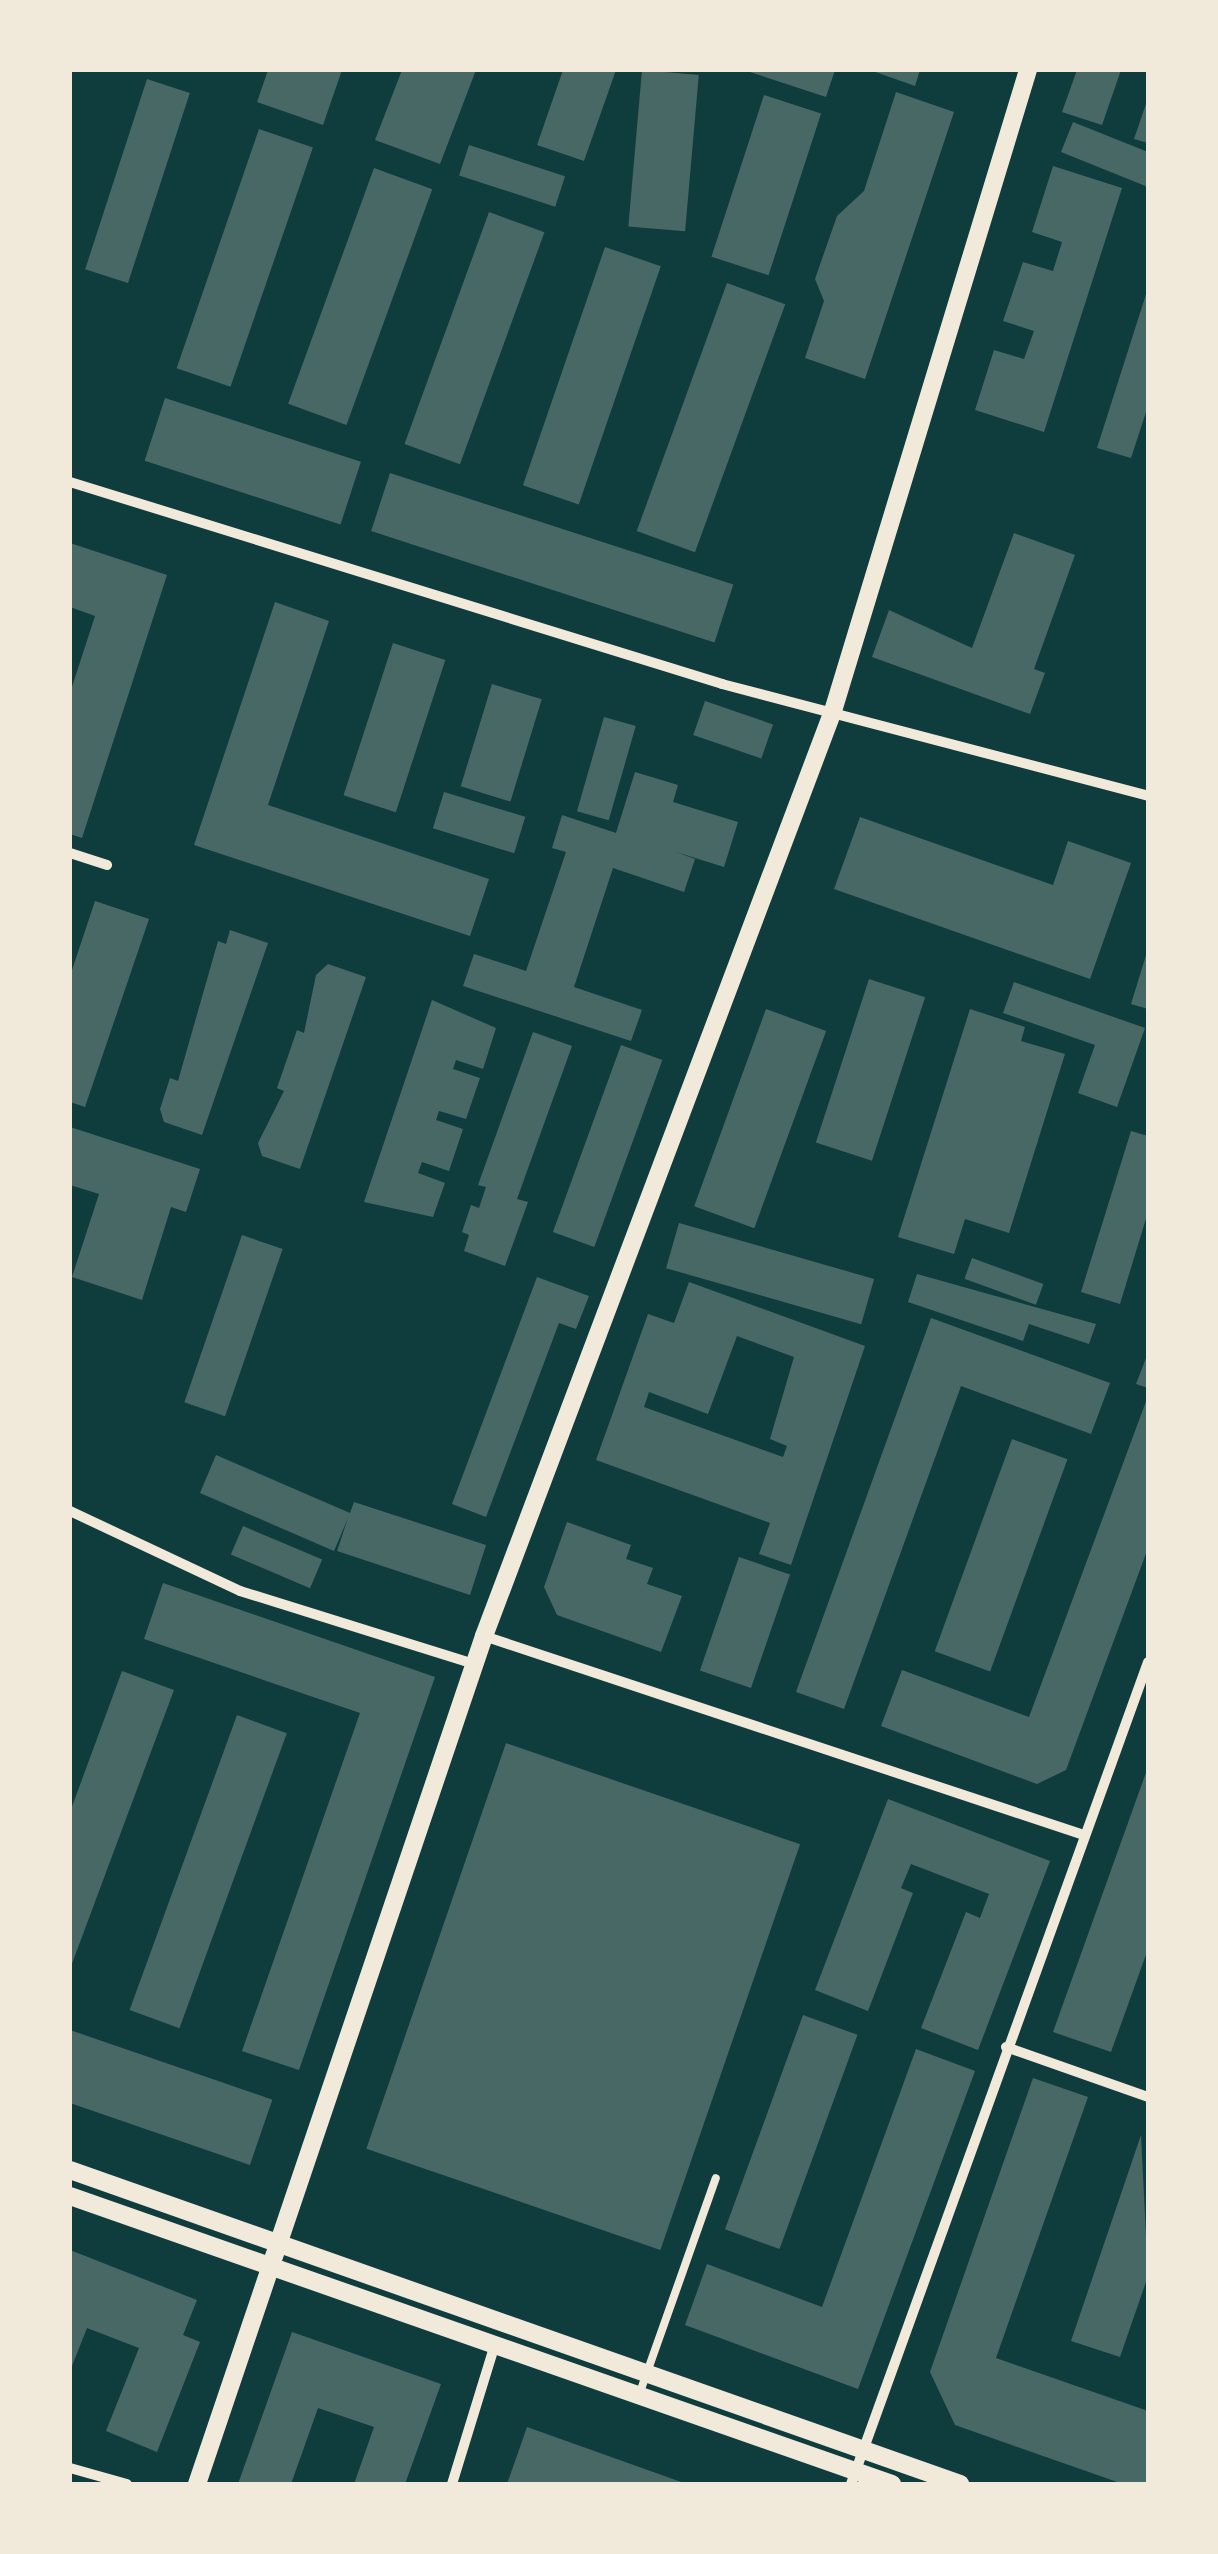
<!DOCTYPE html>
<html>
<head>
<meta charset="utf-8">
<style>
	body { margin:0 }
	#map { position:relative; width:1218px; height:2554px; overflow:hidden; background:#0f3d3e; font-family:"Roboto Serif",serif }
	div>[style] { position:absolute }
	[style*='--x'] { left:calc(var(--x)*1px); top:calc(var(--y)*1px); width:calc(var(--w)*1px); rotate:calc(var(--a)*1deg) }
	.building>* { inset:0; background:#486865; transform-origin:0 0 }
	.service>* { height:8px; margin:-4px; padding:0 4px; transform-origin:4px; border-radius:4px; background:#f1e9da }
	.minor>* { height:10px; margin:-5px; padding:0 5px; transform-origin:5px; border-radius:5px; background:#f1e9da }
	.tertiary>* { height:18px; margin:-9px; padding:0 9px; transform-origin:9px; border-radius:9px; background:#f1e9da }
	span { translate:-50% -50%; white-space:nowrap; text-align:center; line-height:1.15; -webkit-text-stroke:8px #f1e9da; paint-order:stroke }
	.frame { position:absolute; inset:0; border:72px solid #f1e9da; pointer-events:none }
</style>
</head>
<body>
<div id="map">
	<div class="building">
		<div style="clip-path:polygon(268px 70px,342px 70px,323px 125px,257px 102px)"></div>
		<div style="clip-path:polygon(402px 70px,476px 70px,440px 164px,375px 140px)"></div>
		<div style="clip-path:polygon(563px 70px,616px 70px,584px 161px,537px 145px)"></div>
		<div style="left:642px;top:70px;width:57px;height:157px;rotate:5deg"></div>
		<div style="clip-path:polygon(744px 70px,835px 70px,826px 97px)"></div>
		<div style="clip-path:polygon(870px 70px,920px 70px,915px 86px)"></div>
		<div style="clip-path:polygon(1077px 70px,1121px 70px,1102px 125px,1062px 112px)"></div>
		<div style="left:147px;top:79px;width:45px;height:200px;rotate:18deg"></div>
		<div style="clip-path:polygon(896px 92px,954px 112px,865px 379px,805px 358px,824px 301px,815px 279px,837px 216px,864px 191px)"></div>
		<div style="left:764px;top:95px;width:60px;height:170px;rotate:18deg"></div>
		<div style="clip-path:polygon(1147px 101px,1148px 101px,1148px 143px,1134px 139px)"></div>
		<div style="clip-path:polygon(1073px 122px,1148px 152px,1148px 187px,1061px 152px)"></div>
		<div style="left:259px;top:129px;width:57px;height:253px;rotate:19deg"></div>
		<div style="left:469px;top:145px;width:101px;height:32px;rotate:18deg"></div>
		<div style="clip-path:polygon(1053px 166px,1122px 188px,1044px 432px,975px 410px,994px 350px,1024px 359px,1034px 331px,1003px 321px,1023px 262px,1053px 271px,1062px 242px,1032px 232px)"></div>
		<div style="left:374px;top:168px;width:62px;height:251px;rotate:20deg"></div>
		<div style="left:489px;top:212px;width:59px;height:247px;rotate:20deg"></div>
		<div style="left:605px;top:247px;width:59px;height:252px;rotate:19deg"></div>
		<div style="left:727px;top:283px;width:62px;height:264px;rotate:20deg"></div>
		<div style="clip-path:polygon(1148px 288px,1148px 406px,1131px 458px,1097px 448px)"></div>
		<div style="left:165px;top:398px;width:206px;height:66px;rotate:18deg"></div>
		<div style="left:390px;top:473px;width:361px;height:61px;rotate:18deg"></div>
		<div style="clip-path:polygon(1014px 533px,1075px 555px,1034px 669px,1045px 673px,1030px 714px,872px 657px,889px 610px,972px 648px)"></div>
		<div style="clip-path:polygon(70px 543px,167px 575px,82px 838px,70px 834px,70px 693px,95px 616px,70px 607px)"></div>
		<div style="clip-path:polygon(275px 602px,329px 621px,268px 805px,489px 879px,470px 936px,194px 845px)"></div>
		<div style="left:393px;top:643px;width:55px;height:160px;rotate:18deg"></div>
		<div style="left:492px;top:684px;width:52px;height:107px;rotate:17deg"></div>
		<div style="left:705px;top:701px;width:72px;height:36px;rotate:19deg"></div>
		<div style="left:604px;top:717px;width:33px;height:98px;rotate:16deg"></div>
		<div style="clip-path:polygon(635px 772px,678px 785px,673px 802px,738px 822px,724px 867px,676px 852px,695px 859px,684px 892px,613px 868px,574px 987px,642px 1010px,631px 1041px,463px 986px,474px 954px,526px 971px,566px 852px,552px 848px,562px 815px,616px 833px)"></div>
		<div style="left:444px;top:792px;width:85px;height:38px;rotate:17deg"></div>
		<div style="clip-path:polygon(860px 817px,1053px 885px,1068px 841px,1131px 863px,1090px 979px,834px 889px)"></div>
		<div style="clip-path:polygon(95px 901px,149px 919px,85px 1107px,70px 1102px,70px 976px)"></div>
		<div style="clip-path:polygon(230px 930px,268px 943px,202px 1135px,164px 1122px,160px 1109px,170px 1078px,178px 1081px,218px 941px,226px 944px)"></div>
		<div style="clip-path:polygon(1147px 952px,1148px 952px,1148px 1009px,1131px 1004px)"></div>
		<div style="clip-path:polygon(328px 964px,366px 977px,300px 1169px,262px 1156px,258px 1143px,284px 1091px,277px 1088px,297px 1030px,304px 1033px,316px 975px)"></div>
		<div style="left:869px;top:979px;width:59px;height:172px;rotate:18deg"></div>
		<div style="clip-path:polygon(1014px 982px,1145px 1028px,1117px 1107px,1078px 1093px,1095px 1045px,1003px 1013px)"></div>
		<div style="clip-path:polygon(432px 1000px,496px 1028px,483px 1069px,456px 1060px,453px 1069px,480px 1078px,466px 1119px,439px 1111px,436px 1120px,463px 1129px,449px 1171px,422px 1162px,418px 1173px,445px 1183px,433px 1217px,364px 1202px)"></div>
		<div style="left:766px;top:1009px;width:64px;height:210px;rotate:20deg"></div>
		<div style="clip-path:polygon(970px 1009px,1025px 1027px,1021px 1041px,1065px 1054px,1009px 1233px,965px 1219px,954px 1254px,898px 1237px)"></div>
		<div style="clip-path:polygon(533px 1032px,572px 1046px,517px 1199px,528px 1202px,505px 1266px,464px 1251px,469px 1235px,462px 1232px,471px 1205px,479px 1208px,486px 1187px,478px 1185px)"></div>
		<div style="left:621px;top:1045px;width:44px;height:199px;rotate:20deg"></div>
		<div style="clip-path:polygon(70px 1127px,200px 1169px,186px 1212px,171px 1207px,142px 1300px,72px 1277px,99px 1194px,70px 1185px)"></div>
		<div style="clip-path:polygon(1131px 1131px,1148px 1136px,1148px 1212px,1120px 1304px,1081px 1292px)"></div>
		<div style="left:679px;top:1223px;width:203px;height:47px;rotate:16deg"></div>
		<div style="left:242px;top:1235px;width:43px;height:177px;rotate:19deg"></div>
		<div style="left:972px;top:1258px;width:76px;height:22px;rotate:20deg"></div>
		<div style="clip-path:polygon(917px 1274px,1096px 1324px,1089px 1344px,1029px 1324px,1023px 1341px,908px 1302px)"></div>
		<div style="clip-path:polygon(537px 1277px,589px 1296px,576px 1329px,559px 1323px,486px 1517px,452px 1504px)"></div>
		<div style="clip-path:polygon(evenodd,689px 1282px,865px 1346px,791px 1565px,759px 1554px,770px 1523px,596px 1460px,648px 1314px,674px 1323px,689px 1282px,737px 1336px,794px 1357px,770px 1439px,787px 1446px,783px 1457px,644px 1407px,649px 1392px,708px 1414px,737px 1336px)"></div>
		<div style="clip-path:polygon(931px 1318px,1110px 1383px,1091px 1434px,961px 1386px,844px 1709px,796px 1692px)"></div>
		<div style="clip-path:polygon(1148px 1353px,1148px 1388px,1136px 1384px)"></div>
		<div style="clip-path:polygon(1148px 1396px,1148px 1548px,1066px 1770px,1037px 1784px,881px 1726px,902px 1670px,1029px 1717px)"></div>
		<div style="left:1012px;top:1439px;width:59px;height:226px;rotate:20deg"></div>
		<div style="clip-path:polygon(216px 1455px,350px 1513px,354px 1502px,486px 1545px,470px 1595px,337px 1551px,348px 1518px,334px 1551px,200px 1493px)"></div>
		<div style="clip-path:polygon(567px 1522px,631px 1545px,626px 1559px,653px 1568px,647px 1584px,682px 1596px,661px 1652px,557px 1615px,544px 1587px)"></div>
		<div style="left:243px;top:1526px;width:86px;height:31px;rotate:23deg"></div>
		<div style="left:739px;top:1557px;width:54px;height:120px;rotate:19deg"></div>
		<div style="clip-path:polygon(163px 1583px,435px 1677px,299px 2070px,242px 2051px,360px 1713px,144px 1639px)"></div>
		<div style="clip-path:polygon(122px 1671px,174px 1690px,70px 1969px,70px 1812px)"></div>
		<div style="left:237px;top:1715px;width:53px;height:314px;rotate:20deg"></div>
		<div style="left:506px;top:1743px;width:311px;height:429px;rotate:19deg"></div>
		<div style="clip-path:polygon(1148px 1767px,1148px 1949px,1111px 2052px,1053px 2032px)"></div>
		<div style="clip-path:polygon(888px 1799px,1050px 1861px,978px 2050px,921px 2028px,966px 1912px,980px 1918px,989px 1894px,911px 1864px,901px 1888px,913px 1893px,868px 2011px,815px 1990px)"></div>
		<div style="left:803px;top:2015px;width:58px;height:228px;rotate:20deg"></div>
		<div style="left:70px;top:2030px;width:214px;height:69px;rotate:19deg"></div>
		<div style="clip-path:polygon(916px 2049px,975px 2071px,858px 2389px,685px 2325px,707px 2264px,822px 2307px)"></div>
		<div style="clip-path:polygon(1033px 2078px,1088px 2097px,996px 2358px,1148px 2411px,1148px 2484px,1123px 2484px,955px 2425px,930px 2372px)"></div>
		<div style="clip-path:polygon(1141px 2135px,1148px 2276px,1120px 2357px,1071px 2341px)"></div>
		<div style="clip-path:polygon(70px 2250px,197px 2300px,183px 2335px,200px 2342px,157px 2452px,106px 2431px,139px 2348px,87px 2328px,70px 2371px)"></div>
		<div style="clip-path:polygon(292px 2332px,441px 2384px,405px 2484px,354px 2484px,374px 2427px,318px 2408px,291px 2484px,238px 2484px)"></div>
		<div style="clip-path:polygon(527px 2427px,684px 2483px,684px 2484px,507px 2484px)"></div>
	</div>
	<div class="service">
		<div style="--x:639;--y:2395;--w:230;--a:-70.5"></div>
	</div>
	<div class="minor">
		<div style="--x:70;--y:482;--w:683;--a:17.21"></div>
		<div style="--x:722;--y:684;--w:440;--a:14.7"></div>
		<div style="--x:70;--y:853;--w:39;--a:18"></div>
		<div style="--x:70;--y:1511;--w:188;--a:25.2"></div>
		<div style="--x:240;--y:1591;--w:246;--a:17.3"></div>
		<div style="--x:484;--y:1636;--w:632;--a:18.35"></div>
		<div style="--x:1006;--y:2047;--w:151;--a:19.4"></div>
		<div style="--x:70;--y:2468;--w:59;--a:15.7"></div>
		<div style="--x:452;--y:2484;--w:146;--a:-72.9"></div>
		<div style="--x:851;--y:2484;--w:874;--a:-70.13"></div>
	</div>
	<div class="tertiary">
		<div style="--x:70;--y:2170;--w:944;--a:19.43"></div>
		<div style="--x:70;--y:2196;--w:871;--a:19.31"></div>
		<div style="--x:197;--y:2484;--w:895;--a:-71.3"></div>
		<div style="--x:484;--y:1636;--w:989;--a:-69.33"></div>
		<div style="--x:833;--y:711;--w:670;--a:-73.08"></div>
	</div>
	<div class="frame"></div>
</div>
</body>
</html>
